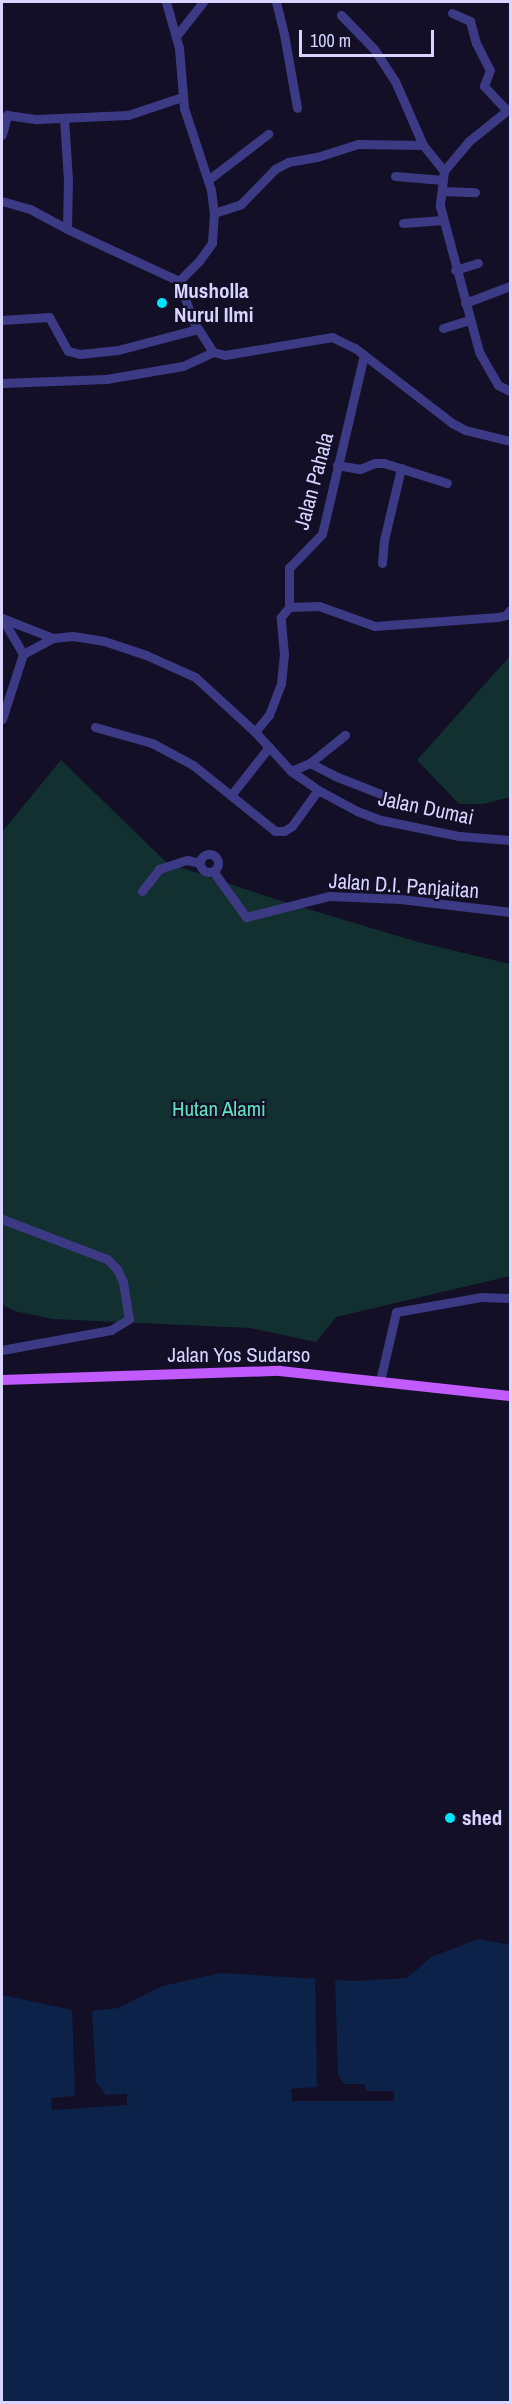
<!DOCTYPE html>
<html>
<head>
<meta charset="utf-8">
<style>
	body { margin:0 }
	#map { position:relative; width:512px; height:2404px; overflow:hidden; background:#130f26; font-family:"Archivo Narrow",sans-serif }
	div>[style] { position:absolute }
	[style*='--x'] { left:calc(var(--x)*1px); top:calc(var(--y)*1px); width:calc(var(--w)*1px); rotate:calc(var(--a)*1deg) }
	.green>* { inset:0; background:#12302f }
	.water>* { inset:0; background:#0c2248 }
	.pier>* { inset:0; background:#130f26 }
	.minor>* { height:9px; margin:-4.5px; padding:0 4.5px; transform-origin:4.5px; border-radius:4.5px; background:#3d3a85 }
	.minor>.ring { margin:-4.5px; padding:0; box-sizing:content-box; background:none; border:9px solid #3d3a85; border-radius:50% }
	.major>* { height:10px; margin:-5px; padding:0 5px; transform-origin:5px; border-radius:5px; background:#c25bff }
	.dots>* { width:16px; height:16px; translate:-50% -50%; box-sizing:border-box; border:3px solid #130f26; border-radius:50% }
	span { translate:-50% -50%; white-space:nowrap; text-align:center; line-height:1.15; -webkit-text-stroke:4.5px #130f26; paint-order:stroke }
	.poi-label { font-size:21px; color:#d9d4ff; font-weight:700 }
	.left { translate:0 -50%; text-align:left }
	.street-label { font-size:21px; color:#d9d4ff }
	.park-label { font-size:21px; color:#5fe0c0 }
	.frame { position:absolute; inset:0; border:3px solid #d9d4ff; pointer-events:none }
	.scale { position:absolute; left:299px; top:30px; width:135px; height:27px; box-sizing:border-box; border:3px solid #d9d4ff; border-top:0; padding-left:8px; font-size:18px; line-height:21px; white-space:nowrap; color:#d9d4ff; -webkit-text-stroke:4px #130f26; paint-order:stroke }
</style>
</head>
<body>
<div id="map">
	<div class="green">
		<div style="clip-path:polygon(510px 656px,510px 797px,483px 804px,459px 804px,417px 760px)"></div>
		<div style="clip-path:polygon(61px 760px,167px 863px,281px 901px,418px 942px,510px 964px,510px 1276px,336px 1317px,316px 1342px,250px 1328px,53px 1319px,14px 1311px,2px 1304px,2px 832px)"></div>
	</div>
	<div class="water">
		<div style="clip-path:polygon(478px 1939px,510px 1945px,510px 2402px,2px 2402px,2px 1995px,72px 2010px,93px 2011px,118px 2008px,162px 1986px,221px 1973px,354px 1981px,407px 1978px,431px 1957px)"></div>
	</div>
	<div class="pier">
		<div style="clip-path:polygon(315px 1974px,335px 1977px,338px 2075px,344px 2084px,364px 2084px,366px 2091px,394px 2091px,394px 2101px,292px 2101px,291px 2089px,317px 2087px)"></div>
		<div style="clip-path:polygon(72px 2007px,92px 2008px,96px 2082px,106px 2095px,127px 2094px,127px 2105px,52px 2110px,51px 2098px,75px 2096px)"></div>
	</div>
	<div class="minor">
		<div style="--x:166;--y:2;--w:48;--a:74.2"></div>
		<div style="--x:179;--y:48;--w:60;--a:85.2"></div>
		<div style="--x:184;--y:108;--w:86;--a:71.8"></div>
		<div style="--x:211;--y:190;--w:23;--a:83"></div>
		<div style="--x:214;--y:213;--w:30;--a:94"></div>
		<div style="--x:212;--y:243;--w:22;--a:126"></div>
		<div style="--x:199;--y:261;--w:28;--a:135"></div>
		<div style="--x:179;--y:281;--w:42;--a:70.7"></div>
		<div style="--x:193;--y:321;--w:30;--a:57"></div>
		<div style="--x:209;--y:346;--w:7;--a:56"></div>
		<div style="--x:213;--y:352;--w:12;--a:14"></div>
		<div style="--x:225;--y:355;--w:109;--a:-9.5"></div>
		<div style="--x:332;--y:337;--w:25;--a:26"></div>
		<div style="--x:355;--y:348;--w:123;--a:37.7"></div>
		<div style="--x:452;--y:423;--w:15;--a:28"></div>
		<div style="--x:465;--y:430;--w:46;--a:13.7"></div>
		<div style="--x:276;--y:2;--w:33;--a:76"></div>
		<div style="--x:284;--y:34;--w:75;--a:80"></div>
		<div style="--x:452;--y:13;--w:20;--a:24"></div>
		<div style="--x:470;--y:21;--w:23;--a:75"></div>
		<div style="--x:476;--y:43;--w:30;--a:63"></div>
		<div style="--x:490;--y:70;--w:17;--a:111"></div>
		<div style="--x:484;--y:86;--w:33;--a:47"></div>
		<div style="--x:341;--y:15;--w:47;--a:45.9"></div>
		<div style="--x:374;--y:49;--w:38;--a:57"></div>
		<div style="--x:395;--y:81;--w:70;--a:66.4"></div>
		<div style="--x:423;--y:145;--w:33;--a:51"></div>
		<div style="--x:177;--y:35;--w:42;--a:-51.8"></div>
		<div style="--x:510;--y:108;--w:53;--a:141.2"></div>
		<div style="--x:469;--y:141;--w:39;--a:130"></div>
		<div style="--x:444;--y:171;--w:35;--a:97"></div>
		<div style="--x:440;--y:206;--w:151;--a:75"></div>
		<div style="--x:479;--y:352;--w:38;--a:60"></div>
		<div style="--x:498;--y:385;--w:13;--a:27"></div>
		<div style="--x:64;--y:118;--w:62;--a:86.3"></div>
		<div style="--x:68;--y:180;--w:48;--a:91.2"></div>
		<div style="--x:2;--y:135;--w:21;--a:-76"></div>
		<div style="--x:7;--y:115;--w:30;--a:8"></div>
		<div style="--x:37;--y:119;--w:91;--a:-2.5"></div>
		<div style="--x:128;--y:115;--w:57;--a:-18.4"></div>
		<div style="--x:395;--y:176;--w:48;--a:4.8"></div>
		<div style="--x:208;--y:180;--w:76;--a:-37.5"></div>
		<div style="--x:442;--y:191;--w:33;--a:2"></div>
		<div style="--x:2;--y:201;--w:29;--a:16"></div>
		<div style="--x:30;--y:209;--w:44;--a:28.3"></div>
		<div style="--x:69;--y:230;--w:121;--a:24.9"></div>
		<div style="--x:214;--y:213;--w:28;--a:-18"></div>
		<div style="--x:241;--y:204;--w:49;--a:-45.8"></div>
		<div style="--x:275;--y:169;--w:15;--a:-28"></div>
		<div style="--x:288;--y:162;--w:29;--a:-10"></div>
		<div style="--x:317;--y:157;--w:43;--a:-17.6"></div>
		<div style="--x:358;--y:144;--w:65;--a:0.9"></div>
		<div style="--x:403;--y:223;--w:40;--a:-4.3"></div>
		<div style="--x:455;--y:270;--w:24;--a:-17"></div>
		<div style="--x:465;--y:303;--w:48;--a:-20.7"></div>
		<div style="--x:2;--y:320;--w:47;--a:-3.7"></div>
		<div style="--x:49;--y:317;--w:39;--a:61"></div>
		<div style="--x:68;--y:351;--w:12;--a:14"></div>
		<div style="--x:80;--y:354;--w:38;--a:-6"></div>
		<div style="--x:118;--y:350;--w:83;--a:-14.7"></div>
		<div style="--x:443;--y:328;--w:27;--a:-17"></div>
		<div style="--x:2;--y:383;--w:104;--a:-2.2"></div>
		<div style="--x:106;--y:379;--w:78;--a:-9.6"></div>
		<div style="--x:183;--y:366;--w:33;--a:-25"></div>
		<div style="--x:337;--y:465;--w:23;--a:10"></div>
		<div style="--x:360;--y:469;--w:16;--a:-22"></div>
		<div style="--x:375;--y:463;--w:9;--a:0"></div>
		<div style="--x:384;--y:463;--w:66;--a:17.6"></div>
		<div style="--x:382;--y:563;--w:23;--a:-85"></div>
		<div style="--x:384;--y:540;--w:74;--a:-76.7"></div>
		<div style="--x:289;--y:607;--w:39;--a:-90"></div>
		<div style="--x:289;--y:568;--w:47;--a:-45.9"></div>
		<div style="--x:322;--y:534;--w:184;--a:-76.8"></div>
		<div style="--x:2;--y:618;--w:55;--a:21.4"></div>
		<div style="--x:2;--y:618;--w:42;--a:59.7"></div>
		<div style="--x:23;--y:654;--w:34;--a:-28"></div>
		<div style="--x:53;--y:638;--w:20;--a:-6"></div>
		<div style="--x:73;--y:636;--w:31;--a:9"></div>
		<div style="--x:104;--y:641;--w:44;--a:18.4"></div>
		<div style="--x:146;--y:655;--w:54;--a:24.2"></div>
		<div style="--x:195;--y:677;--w:81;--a:42.5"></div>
		<div style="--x:255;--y:732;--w:53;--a:47.3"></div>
		<div style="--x:291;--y:771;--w:33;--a:35"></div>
		<div style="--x:318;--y:790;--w:44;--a:28.3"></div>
		<div style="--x:357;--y:811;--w:26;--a:21"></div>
		<div style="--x:381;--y:820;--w:80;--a:11.6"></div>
		<div style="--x:459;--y:836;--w:51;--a:4.5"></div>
		<div style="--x:2;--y:719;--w:68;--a:-72.1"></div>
		<div style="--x:95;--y:727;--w:59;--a:15.7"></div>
		<div style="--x:152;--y:743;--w:47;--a:28.2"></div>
		<div style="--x:193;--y:765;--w:105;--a:38.8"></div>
		<div style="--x:275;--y:831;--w:9;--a:0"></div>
		<div style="--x:284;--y:831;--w:9;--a:-32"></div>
		<div style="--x:292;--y:826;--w:44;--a:-54.2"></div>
		<div style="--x:255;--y:732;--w:22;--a:-51"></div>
		<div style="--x:269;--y:715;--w:34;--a:-69"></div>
		<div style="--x:281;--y:683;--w:28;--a:-84"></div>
		<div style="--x:284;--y:655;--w:38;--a:-95"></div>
		<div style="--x:281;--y:617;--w:13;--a:-51"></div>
		<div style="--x:289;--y:607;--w:30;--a:-2"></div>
		<div style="--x:319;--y:606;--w:59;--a:19.7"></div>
		<div style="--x:375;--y:626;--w:123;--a:-4.2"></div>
		<div style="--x:498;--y:617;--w:8;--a:-14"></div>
		<div style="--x:506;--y:615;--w:6;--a:-51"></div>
		<div style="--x:310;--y:763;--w:45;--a:-38.7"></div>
		<div style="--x:291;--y:771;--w:21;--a:-23"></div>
		<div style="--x:310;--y:763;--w:28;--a:27"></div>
		<div style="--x:335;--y:776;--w:55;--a:21.4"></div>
		<div style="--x:232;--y:794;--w:60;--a:-51.8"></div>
		<div class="ring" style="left:200px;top:854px;width:9px;height:9px"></div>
		<div style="--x:213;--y:871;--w:57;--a:54.3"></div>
		<div style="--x:246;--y:917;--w:86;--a:-14.2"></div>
		<div style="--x:329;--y:896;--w:71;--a:2.4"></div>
		<div style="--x:400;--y:899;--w:111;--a:6.7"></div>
		<div style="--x:142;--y:891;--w:28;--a:-52"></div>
		<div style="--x:159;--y:869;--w:29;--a:-18"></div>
		<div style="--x:187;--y:860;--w:13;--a:13"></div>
		<div style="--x:2;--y:1219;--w:112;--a:20.9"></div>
		<div style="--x:107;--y:1259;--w:14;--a:45"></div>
		<div style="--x:117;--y:1269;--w:14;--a:65"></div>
		<div style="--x:123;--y:1282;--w:37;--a:81"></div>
		<div style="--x:129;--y:1319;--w:21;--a:149"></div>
		<div style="--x:111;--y:1330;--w:111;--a:169.6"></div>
		<div style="--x:380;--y:1381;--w:71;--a:-76.9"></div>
		<div style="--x:396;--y:1312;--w:86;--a:-10"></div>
		<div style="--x:481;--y:1297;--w:29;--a:2"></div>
	</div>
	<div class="major">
		<div style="--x:2;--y:1380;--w:278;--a:-1.9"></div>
		<div style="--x:280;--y:1371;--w:231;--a:6.2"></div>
	</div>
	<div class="dots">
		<div style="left:162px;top:303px;background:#00e5ff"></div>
		<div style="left:450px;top:1818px;background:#00e5ff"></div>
	</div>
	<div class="poi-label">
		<span class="left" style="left:174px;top:303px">Musholla<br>Nurul Ilmi</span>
		<span class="left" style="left:462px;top:1818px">shed</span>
	</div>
	<div class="street-label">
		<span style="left:314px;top:481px;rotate:-75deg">Jalan Pahala</span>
		<span style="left:426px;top:808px;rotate:12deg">Jalan Dumai</span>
		<span style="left:404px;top:886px;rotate:4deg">Jalan D.I. Panjaitan</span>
		<span style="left:239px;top:1355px">Jalan Yos Sudarso</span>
	</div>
	<div class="park-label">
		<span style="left:219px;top:1109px">Hutan Alami</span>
	</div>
	<div class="frame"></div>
	<div class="scale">100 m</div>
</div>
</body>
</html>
